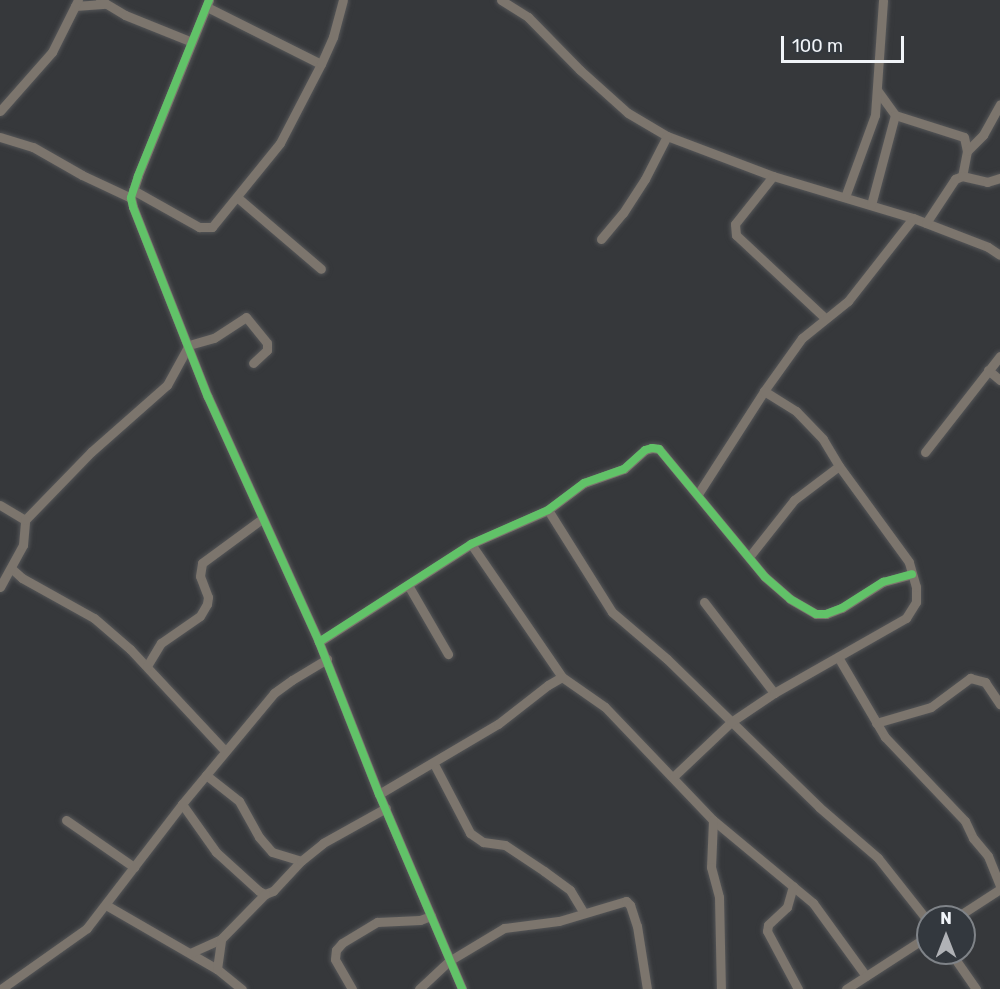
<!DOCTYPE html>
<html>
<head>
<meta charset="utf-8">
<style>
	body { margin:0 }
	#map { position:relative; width:1000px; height:989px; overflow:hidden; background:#36383b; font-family:Rubik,sans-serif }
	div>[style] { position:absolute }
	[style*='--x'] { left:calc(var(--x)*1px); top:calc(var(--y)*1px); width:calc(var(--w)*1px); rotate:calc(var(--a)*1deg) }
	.roads { filter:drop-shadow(0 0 2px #555658) drop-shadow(0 0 2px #555658) }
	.minor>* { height:9px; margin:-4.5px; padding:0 4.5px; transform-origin:4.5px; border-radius:4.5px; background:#7c756d }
	.cycleway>* { height:8px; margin:-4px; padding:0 4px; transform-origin:4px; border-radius:4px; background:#61c268 }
	span { translate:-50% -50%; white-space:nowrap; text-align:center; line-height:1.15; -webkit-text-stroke:6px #33383e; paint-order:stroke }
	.north { position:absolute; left:916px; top:905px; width:60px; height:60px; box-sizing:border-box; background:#33383e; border:2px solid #7f8388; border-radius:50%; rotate:0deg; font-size:16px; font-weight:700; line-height:24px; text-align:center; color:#f1f4f8 }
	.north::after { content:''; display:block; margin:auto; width:21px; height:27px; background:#b0b2b6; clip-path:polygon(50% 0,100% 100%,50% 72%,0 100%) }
	.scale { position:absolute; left:781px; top:36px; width:123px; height:27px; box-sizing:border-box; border:3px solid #f1f4f8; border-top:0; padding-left:8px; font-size:18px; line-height:21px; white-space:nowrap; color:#f1f4f8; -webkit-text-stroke:4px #33383e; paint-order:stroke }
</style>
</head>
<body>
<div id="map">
	<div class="roads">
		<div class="minor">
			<div style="--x:100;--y:0;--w:29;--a:31"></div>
			<div style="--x:125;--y:15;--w:72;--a:21.9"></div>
			<div style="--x:209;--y:0;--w:190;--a:112"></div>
			<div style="--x:138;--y:176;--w:23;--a:108"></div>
			<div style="--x:131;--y:198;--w:9;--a:77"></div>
			<div style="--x:133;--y:207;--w:204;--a:68.5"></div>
			<div style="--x:208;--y:397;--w:269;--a:65.6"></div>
			<div style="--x:319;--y:642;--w:163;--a:68.5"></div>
			<div style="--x:379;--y:794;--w:212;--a:66.9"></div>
			<div style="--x:501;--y:0;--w:32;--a:32"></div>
			<div style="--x:528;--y:17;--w:74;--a:45.5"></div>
			<div style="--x:580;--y:70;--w:64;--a:41.9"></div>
			<div style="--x:628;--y:113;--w:45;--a:30.5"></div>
			<div style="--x:667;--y:136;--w:113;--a:20.7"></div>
			<div style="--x:773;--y:176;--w:146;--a:16.7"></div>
			<div style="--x:913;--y:218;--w:80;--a:21.1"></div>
			<div style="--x:988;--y:247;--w:14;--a:34"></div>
			<div style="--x:75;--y:6;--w:31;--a:-4"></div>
			<div style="--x:207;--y:7;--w:127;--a:26.6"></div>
			<div style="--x:877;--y:90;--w:31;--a:54"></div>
			<div style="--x:895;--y:115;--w:72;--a:17.7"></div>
			<div style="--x:964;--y:137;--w:14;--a:78"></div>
			<div style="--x:967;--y:151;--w:25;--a:101"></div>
			<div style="--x:0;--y:111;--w:79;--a:-48.6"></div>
			<div style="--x:52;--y:52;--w:58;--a:-63.4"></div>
			<div style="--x:0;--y:137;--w:34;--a:17"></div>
			<div style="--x:33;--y:147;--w:56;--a:29.7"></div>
			<div style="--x:82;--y:175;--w:54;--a:25.1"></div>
			<div style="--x:967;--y:151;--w:23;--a:-45"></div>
			<div style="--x:983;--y:135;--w:35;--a:-61"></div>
			<div style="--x:773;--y:176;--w:61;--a:128.4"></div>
			<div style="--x:735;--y:224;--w:11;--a:85"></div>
			<div style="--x:736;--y:235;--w:122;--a:43"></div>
			<div style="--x:133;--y:190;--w:76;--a:29.3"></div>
			<div style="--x:199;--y:227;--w:13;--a:0"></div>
			<div style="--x:212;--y:227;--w:108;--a:-51"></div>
			<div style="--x:280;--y:143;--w:89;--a:-62.6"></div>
			<div style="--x:321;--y:64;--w:30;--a:-66"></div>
			<div style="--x:333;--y:37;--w:38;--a:-75"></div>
			<div style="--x:845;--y:197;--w:87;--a:-69.9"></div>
			<div style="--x:875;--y:115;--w:115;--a:-86"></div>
			<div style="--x:238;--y:198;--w:109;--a:40.5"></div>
			<div style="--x:871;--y:205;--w:93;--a:-75.1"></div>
			<div style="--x:926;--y:223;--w:53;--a:-56.6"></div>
			<div style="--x:955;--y:179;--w:8;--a:-23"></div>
			<div style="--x:962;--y:176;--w:26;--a:13"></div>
			<div style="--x:987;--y:182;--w:14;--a:-17"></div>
			<div style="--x:601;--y:239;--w:34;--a:-50"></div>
			<div style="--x:623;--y:213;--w:40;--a:-57.1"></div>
			<div style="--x:645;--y:179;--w:48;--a:-62.9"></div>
			<div style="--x:988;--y:370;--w:16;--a:40"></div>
			<div style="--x:925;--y:452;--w:122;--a:-52"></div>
			<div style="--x:698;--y:494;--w:122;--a:-57.3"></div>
			<div style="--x:764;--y:391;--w:65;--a:-54.4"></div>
			<div style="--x:802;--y:338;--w:59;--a:-38.8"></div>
			<div style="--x:848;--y:301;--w:105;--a:-51.9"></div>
			<div style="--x:0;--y:505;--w:29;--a:31"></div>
			<div style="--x:548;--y:510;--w:120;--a:57.9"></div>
			<div style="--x:612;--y:612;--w:72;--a:40.5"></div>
			<div style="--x:667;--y:659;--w:212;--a:44.2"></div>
			<div style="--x:819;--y:807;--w:78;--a:40.8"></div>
			<div style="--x:878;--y:858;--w:80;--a:51.6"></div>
			<div style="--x:471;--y:544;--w:161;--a:55.6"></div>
			<div style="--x:562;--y:677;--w:52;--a:34.9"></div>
			<div style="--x:605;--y:707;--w:156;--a:46.3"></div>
			<div style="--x:713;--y:820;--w:130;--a:39.7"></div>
			<div style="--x:813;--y:903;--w:90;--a:54"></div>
			<div style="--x:749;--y:557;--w:73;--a:-51.7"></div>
			<div style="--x:794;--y:500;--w:56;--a:-37.1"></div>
			<div style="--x:11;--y:568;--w:15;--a:42"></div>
			<div style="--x:22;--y:578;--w:82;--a:29.1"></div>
			<div style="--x:94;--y:618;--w:48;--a:40.7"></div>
			<div style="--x:130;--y:649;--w:139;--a:47"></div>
			<div style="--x:408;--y:585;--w:80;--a:59.9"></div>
			<div style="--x:0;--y:587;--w:48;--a:-61.3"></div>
			<div style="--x:23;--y:545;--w:25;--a:-85"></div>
			<div style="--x:25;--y:520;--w:95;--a:-45.9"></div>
			<div style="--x:91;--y:452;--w:101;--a:-41.4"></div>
			<div style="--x:167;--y:385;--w:46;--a:-61.2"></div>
			<div style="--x:189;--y:345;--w:26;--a:-16"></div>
			<div style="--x:214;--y:338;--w:38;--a:-33"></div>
			<div style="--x:246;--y:317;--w:33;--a:51"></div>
			<div style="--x:267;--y:343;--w:7;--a:90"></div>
			<div style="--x:267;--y:350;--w:19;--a:137"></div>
			<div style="--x:704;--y:602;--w:115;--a:52.4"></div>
			<div style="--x:319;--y:642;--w:181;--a:-32.8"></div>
			<div style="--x:471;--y:544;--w:84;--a:-23.8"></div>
			<div style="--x:548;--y:510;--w:45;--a:-36.9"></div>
			<div style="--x:584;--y:483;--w:42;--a:-19.3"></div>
			<div style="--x:624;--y:469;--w:28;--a:-42"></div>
			<div style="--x:645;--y:450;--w:7;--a:-16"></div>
			<div style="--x:652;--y:448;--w:7;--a:8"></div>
			<div style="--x:659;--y:449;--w:166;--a:50.4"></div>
			<div style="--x:765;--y:577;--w:33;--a:41"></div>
			<div style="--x:790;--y:599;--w:30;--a:30"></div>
			<div style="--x:816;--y:614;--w:10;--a:0"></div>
			<div style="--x:826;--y:614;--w:17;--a:-21"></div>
			<div style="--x:842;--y:608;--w:49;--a:-32.4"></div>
			<div style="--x:883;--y:582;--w:30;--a:-15"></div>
			<div style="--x:838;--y:657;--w:93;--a:59.6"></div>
			<div style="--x:885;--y:737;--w:116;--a:46.4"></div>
			<div style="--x:965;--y:821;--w:19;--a:65"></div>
			<div style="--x:973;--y:838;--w:23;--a:50"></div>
			<div style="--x:988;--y:856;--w:32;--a:68"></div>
			<div style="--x:147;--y:666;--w:27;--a:-59"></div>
			<div style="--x:161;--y:643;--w:47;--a:-34.7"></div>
			<div style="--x:200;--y:616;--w:14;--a:-60"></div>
			<div style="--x:207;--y:604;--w:7;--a:-82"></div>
			<div style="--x:208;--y:597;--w:22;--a:-111"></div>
			<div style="--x:200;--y:576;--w:13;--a:-81"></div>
			<div style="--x:202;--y:563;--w:74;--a:-36.3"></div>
			<div style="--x:876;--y:723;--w:57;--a:-16.2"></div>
			<div style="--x:931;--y:707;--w:49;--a:-36.6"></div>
			<div style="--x:970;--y:678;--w:16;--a:15"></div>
			<div style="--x:985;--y:682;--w:27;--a:56"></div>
			<div style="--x:434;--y:764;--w:78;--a:62.4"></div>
			<div style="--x:470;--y:833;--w:16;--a:35"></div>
			<div style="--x:483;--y:842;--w:22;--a:8"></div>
			<div style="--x:505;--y:845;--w:47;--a:33.7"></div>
			<div style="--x:544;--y:871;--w:32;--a:36"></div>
			<div style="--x:570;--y:890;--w:26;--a:59"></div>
			<div style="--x:206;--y:775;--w:42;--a:38.2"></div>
			<div style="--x:239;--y:801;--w:41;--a:60.9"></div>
			<div style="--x:259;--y:837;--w:20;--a:49"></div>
			<div style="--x:272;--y:852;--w:30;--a:17"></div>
			<div style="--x:673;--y:777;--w:80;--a:-43.5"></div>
			<div style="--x:731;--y:722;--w:52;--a:-34"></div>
			<div style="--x:774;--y:693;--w:152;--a:-29.6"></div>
			<div style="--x:906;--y:618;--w:19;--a:-58"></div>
			<div style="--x:916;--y:602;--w:15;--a:-90"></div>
			<div style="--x:916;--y:587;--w:26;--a:-106"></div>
			<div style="--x:909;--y:562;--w:119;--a:-126.1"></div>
			<div style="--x:839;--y:466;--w:31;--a:-121"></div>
			<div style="--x:823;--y:439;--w:39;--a:-134"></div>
			<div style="--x:796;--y:411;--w:38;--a:-148"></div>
			<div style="--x:379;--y:794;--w:138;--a:-30.5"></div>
			<div style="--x:498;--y:724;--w:63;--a:-38"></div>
			<div style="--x:548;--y:685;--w:16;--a:-30"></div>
			<div style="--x:182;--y:804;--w:59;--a:54.7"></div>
			<div style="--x:216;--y:852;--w:58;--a:42.2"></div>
			<div style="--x:259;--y:891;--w:7;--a:27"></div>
			<div style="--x:265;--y:894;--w:9;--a:-21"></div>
			<div style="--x:273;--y:891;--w:41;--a:-47"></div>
			<div style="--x:301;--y:861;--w:28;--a:-39"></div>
			<div style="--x:323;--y:843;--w:72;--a:-29.1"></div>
			<div style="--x:66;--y:820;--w:83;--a:34.7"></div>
			<div style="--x:713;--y:820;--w:47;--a:92.4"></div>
			<div style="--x:711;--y:867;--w:31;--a:75"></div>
			<div style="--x:719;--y:897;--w:92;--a:88.8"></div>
			<div style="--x:793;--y:886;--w:22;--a:106"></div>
			<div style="--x:787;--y:907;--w:26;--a:137"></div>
			<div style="--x:768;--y:925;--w:6;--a:99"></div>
			<div style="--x:767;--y:931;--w:66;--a:61.9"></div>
			<div style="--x:106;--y:905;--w:128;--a:30"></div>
			<div style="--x:217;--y:969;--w:32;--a:39"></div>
			<div style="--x:957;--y:917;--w:51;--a:-33.1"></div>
			<div style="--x:190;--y:953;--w:34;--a:-24"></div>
			<div style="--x:221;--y:939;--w:63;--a:-45.6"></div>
			<div style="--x:951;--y:953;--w:44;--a:55.2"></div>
			<div style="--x:217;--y:969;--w:30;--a:-82"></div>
			<div style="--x:1;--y:989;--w:105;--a:-35.3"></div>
			<div style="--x:87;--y:928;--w:156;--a:-52.5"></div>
			<div style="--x:182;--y:804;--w:144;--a:-50.3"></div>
			<div style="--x:274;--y:693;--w:22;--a:-36"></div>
			<div style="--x:292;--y:680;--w:41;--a:-31"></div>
			<div style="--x:352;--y:989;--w:34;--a:-120"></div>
			<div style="--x:335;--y:959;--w:9;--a:-84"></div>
			<div style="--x:336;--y:950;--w:9;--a:-49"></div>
			<div style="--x:342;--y:943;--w:41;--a:-31"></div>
			<div style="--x:377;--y:922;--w:43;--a:-2.7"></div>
			<div style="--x:420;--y:920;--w:12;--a:-20"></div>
			<div style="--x:419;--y:989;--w:41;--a:-43"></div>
			<div style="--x:449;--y:961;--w:64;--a:-31"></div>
			<div style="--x:504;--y:928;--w:55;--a:-7.3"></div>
			<div style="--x:559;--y:921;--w:70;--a:-16.6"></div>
			<div style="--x:626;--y:901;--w:6;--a:45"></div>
			<div style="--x:630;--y:905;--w:22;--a:72"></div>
			<div style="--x:637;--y:926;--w:64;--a:81"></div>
			<div style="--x:846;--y:989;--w:98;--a:-32.9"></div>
		</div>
	</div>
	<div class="cycleway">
		<div style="--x:209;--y:0;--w:190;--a:112"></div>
		<div style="--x:138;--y:176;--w:23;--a:108"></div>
		<div style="--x:131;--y:198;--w:9;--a:77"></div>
		<div style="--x:133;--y:207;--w:204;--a:68.5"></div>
		<div style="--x:208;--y:397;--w:269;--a:65.6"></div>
		<div style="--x:319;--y:642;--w:163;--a:68.5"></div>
		<div style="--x:379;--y:794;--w:212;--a:66.9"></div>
		<div style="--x:319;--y:642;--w:181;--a:-32.8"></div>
		<div style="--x:471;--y:544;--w:84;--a:-23.8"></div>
		<div style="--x:548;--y:510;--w:45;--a:-36.9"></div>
		<div style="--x:584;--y:483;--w:42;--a:-19.3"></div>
		<div style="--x:624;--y:469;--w:28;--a:-42"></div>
		<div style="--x:645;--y:450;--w:7;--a:-16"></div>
		<div style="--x:652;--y:448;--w:7;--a:8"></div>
		<div style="--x:659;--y:449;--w:166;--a:50.4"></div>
		<div style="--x:765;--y:577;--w:33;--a:41"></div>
		<div style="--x:790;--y:599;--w:30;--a:30"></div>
		<div style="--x:816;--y:614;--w:10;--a:0"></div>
		<div style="--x:826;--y:614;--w:17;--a:-21"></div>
		<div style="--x:842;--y:608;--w:49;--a:-32.4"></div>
		<div style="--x:883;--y:582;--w:30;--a:-15"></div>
	</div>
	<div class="north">N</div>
	<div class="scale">100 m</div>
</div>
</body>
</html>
